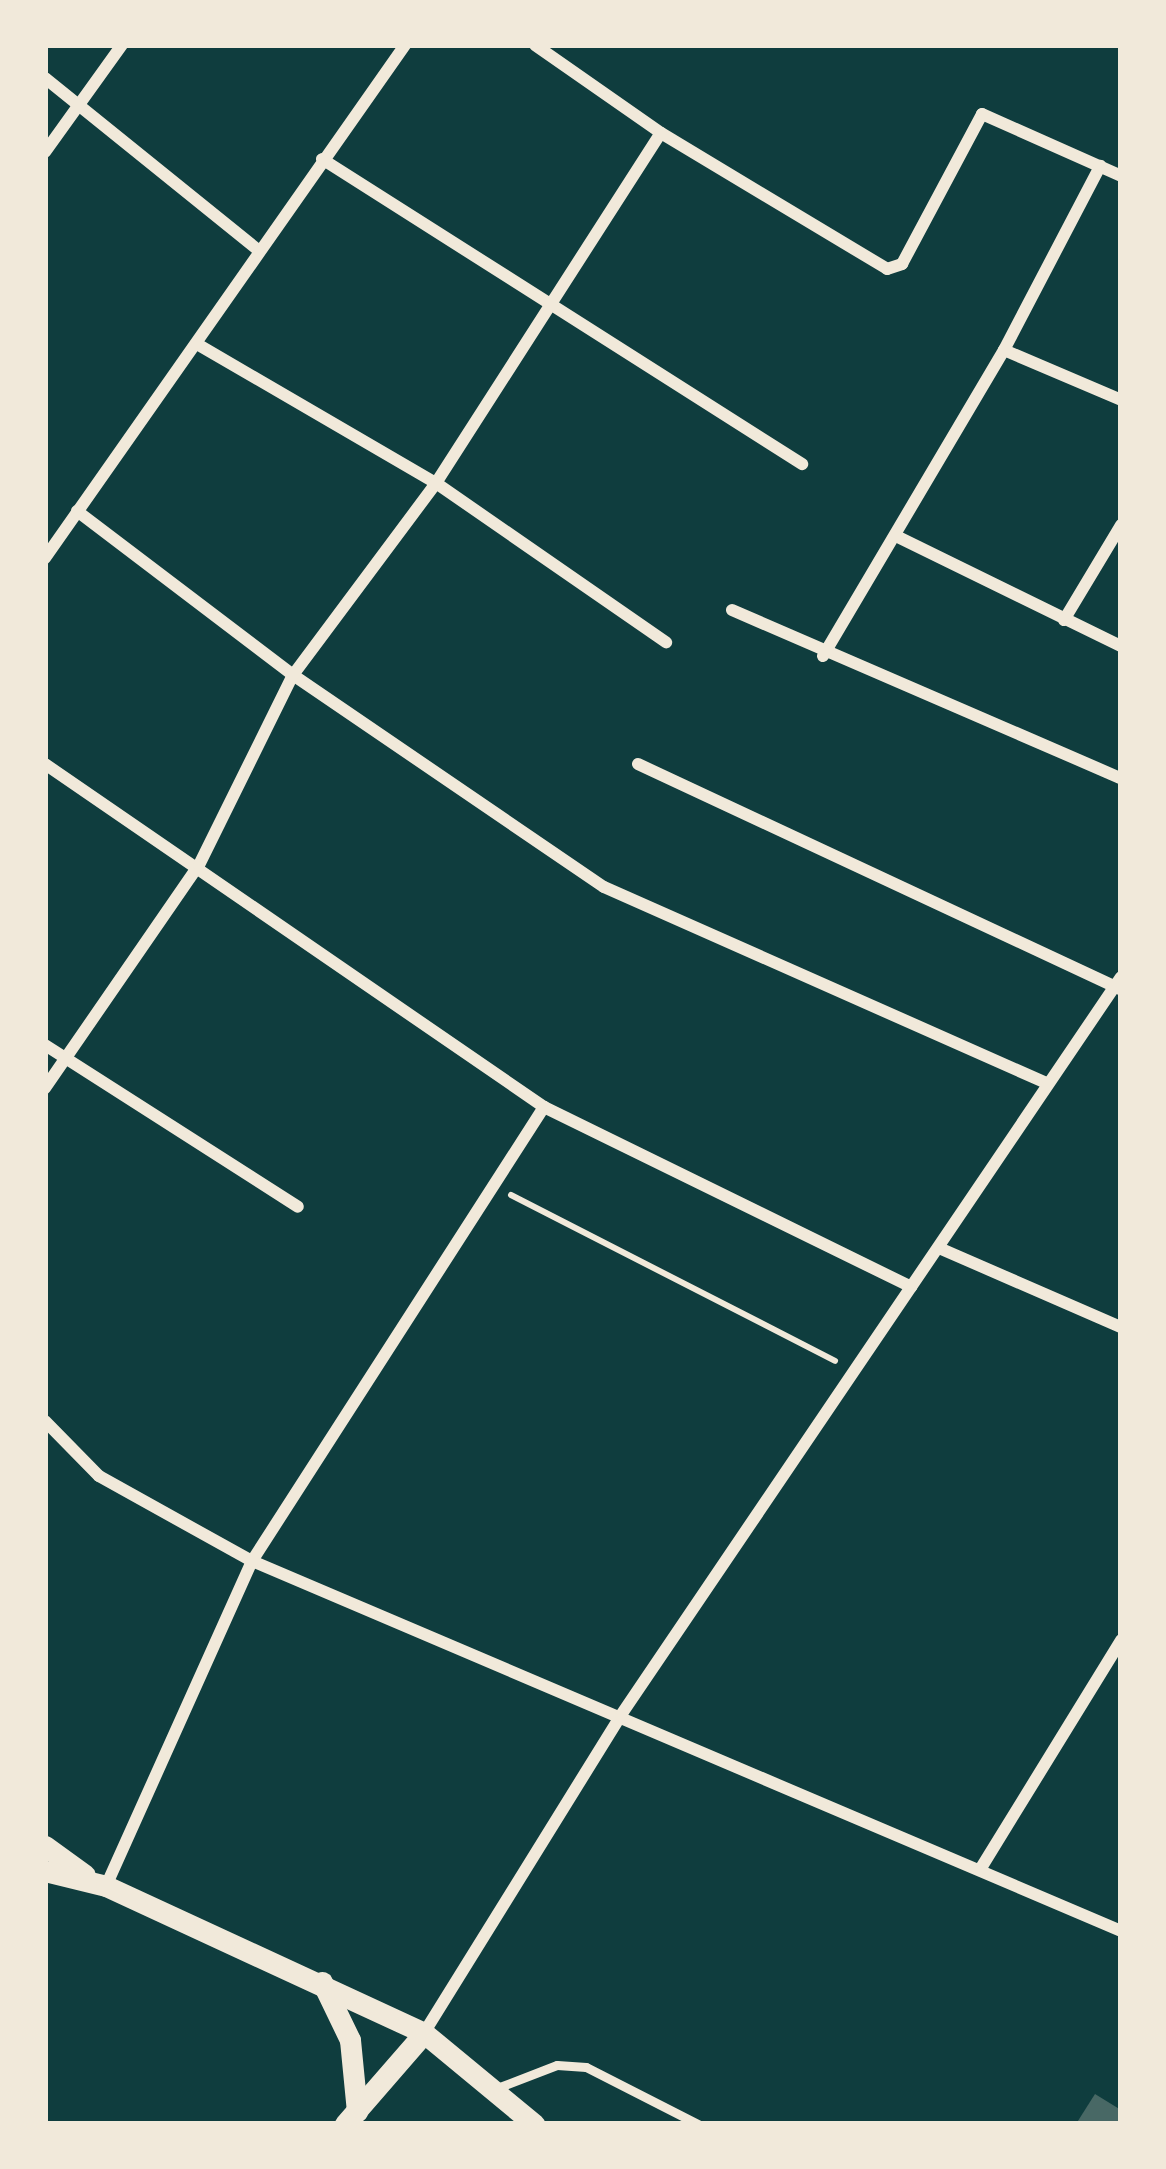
<!DOCTYPE html>
<html>
<head>
<meta charset="utf-8">
<style>
	body { margin:0 }
	#map { position:relative; width:1166px; height:2169px; overflow:hidden; background:#0f3d3e; font-family:"Asap Condensed",sans-serif }
	div>[style] { position:absolute }
	[style*='--x'] { left:calc(var(--x)*1px); top:calc(var(--y)*1px); width:calc(var(--w)*1px); rotate:calc(var(--a)*1deg) }
	.building>* { inset:0; background:#486865 }
	.path>* { height:6px; margin:-3px; padding:0 3px; transform-origin:3px; border-radius:3px; background:#f1e9da }
	.service>* { height:9px; margin:-4.5px; padding:0 4.5px; transform-origin:4.5px; border-radius:4.5px; background:#f1e9da }
	.minor>* { height:12px; margin:-6px; padding:0 6px; transform-origin:6px; border-radius:6px; background:#f1e9da }
	.tertiary>* { height:21px; margin:-10.5px; padding:0 10.5px; transform-origin:10.5px; border-radius:10.5px; background:#f1e9da }
	span { translate:-50% -50%; white-space:nowrap; text-align:center; line-height:1.15; -webkit-text-stroke:9px #f1e9da; paint-order:stroke }
	.frame { position:absolute; inset:0; border:48px solid #f1e9da; pointer-events:none }
</style>
</head>
<body>
<div id="map">
	<div class="building">
		<div style="clip-path:polygon(1095px 2094px,1121px 2110px,1121px 2124px,1076px 2124px)"></div>
	</div>
	<div class="path">
		<div style="--x:511;--y:1195;--w:364;--a:27.1"></div>
	</div>
	<div class="service">
		<div style="--x:497;--y:2088;--w:64;--a:-21"></div>
		<div style="--x:557;--y:2065;--w:29;--a:4"></div>
		<div style="--x:586;--y:2067;--w:126;--a:27"></div>
	</div>
	<div class="minor">
		<div style="--x:535;--y:45;--w:154;--a:34.9"></div>
		<div style="--x:661;--y:133;--w:264;--a:31"></div>
		<div style="--x:887;--y:269;--w:16;--a:-18"></div>
		<div style="--x:902;--y:264;--w:170;--a:-61.9"></div>
		<div style="--x:982;--y:114;--w:152;--a:24"></div>
		<div style="--x:45;--y:78;--w:274;--a:38.9"></div>
		<div style="--x:45;--y:152;--w:132;--a:-54.3"></div>
		<div style="--x:322;--y:159;--w:569;--a:32.43"></div>
		<div style="--x:197;--y:344;--w:276;--a:30.2"></div>
		<div style="--x:436;--y:483;--w:280;--a:34.7"></div>
		<div style="--x:1004;--y:350;--w:127;--a:23.1"></div>
		<div style="--x:77;--y:511;--w:271;--a:37.2"></div>
		<div style="--x:293;--y:675;--w:376;--a:34.3"></div>
		<div style="--x:604;--y:887;--w:482;--a:23.9"></div>
		<div style="--x:896;--y:536;--w:250;--a:26.1"></div>
		<div style="--x:45;--y:558;--w:627;--a:-54.94"></div>
		<div style="--x:732;--y:610;--w:424;--a:23.4"></div>
		<div style="--x:1064;--y:620;--w:111;--a:-59"></div>
		<div style="--x:823;--y:656;--w:356;--a:-59.4"></div>
		<div style="--x:1004;--y:350;--w:208;--a:-62.4"></div>
		<div style="--x:45;--y:764;--w:606;--a:34.5"></div>
		<div style="--x:544;--y:1107;--w:409;--a:26.1"></div>
		<div style="--x:638;--y:764;--w:532;--a:25.02"></div>
		<div style="--x:45;--y:1045;--w:300;--a:32.6"></div>
		<div style="--x:45;--y:1088;--w:271;--a:-55.4"></div>
		<div style="--x:199;--y:865;--w:212;--a:-63.7"></div>
		<div style="--x:293;--y:675;--w:239;--a:-53.3"></div>
		<div style="--x:436;--y:483;--w:416;--a:-57.3"></div>
		<div style="--x:939;--y:1248;--w:198;--a:23.5"></div>
		<div style="--x:45;--y:1421;--w:77;--a:45.5"></div>
		<div style="--x:99;--y:1476;--w:175;--a:29.1"></div>
		<div style="--x:252;--y:1561;--w:944;--a:23.06"></div>
		<div style="--x:981;--y:1868;--w:268;--a:-58.4"></div>
		<div style="--x:106;--y:1886;--w:356;--a:-65.8"></div>
		<div style="--x:252;--y:1561;--w:540;--a:-57.25"></div>
		<div style="--x:424;--y:2033;--w:374;--a:-58.2"></div>
		<div style="--x:621;--y:1715;--w:891;--a:-55.88"></div>
	</div>
	<div class="tertiary">
		<div style="--x:45;--y:1846;--w:49;--a:35.9"></div>
		<div style="--x:45;--y:1871;--w:63;--a:13.8"></div>
		<div style="--x:106;--y:1886;--w:350;--a:24.8"></div>
		<div style="--x:424;--y:2033;--w:143;--a:39.6"></div>
		<div style="--x:322;--y:1982;--w:64;--a:64.2"></div>
		<div style="--x:350;--y:2040;--w:72;--a:84.4"></div>
		<div style="--x:345;--y:2124;--w:121;--a:-49"></div>
	</div>
	<div class="frame"></div>
</div>
</body>
</html>
